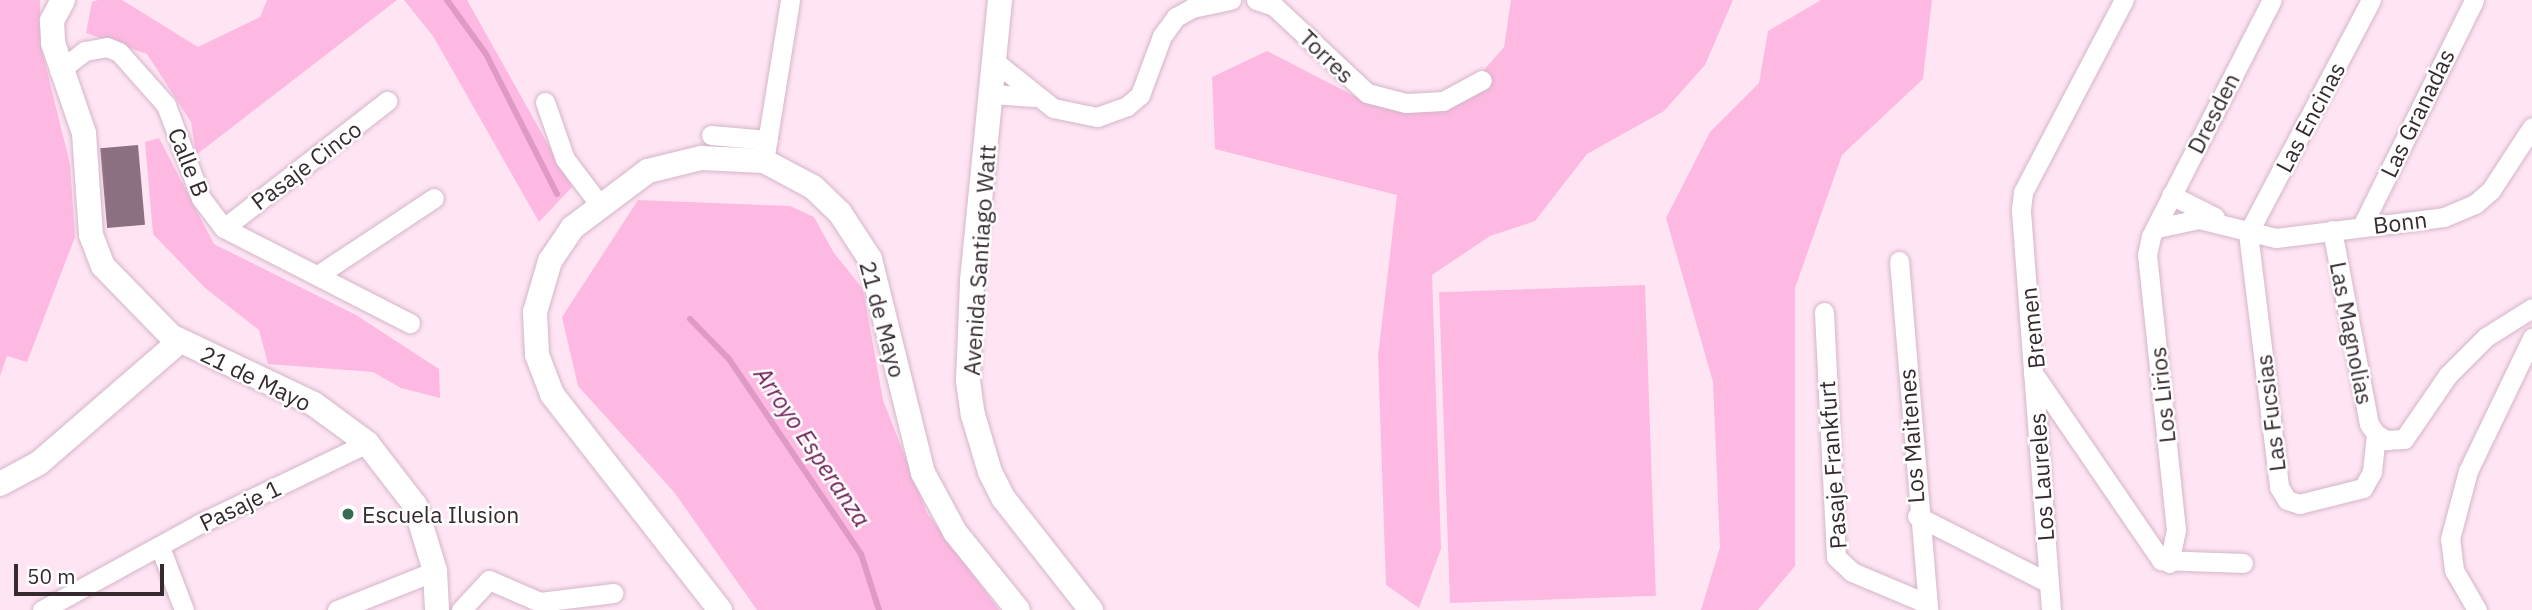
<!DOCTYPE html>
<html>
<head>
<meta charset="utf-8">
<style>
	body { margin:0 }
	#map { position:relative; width:2532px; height:610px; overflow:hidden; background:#ffe5f4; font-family:"IBM Plex Sans",sans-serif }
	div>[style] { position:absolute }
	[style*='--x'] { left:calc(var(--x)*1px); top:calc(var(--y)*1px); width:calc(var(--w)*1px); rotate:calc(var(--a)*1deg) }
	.green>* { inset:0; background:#fdb9e2; transform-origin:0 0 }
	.stream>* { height:6px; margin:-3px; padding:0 3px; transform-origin:3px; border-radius:3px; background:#de9ac4 }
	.building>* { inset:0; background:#8c7081; transform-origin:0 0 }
	.roads { filter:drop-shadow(0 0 2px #d4b5c8) drop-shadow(0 0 2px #d4b5c8) }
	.minor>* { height:19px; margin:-9.5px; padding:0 9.5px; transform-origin:9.5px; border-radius:9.5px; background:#fff }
	.tertiary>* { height:24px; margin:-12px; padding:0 12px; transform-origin:12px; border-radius:12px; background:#fff }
	.dots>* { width:19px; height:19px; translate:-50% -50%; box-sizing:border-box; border:4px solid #fff; border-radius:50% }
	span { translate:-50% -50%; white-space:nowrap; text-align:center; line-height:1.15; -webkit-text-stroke:5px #fff; paint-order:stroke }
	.street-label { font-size:23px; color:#362a31 }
	.poi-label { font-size:23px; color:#362a31 }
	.left { translate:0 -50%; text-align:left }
	.water-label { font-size:24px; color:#6e2057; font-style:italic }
	.scale { position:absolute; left:14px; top:564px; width:150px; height:32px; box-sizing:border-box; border:4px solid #362a31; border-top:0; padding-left:9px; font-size:21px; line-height:24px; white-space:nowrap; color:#362a31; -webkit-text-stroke:5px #fff; paint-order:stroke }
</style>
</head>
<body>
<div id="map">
	<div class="green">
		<div style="clip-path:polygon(0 0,40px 0,41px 47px,70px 164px,75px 237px,27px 362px,7px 356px,0 376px)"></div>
		<div style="clip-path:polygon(98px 0,122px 0,198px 47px,260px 17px,267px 0,397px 0,196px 155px,191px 122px,147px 54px,86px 33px,92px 2px)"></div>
		<div style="clip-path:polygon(404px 0,467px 0,572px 187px,539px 222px,433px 36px)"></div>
		<div style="clip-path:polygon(1511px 0,1733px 0,1705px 65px,1664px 111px,1587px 154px,1535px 221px,1490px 236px,1432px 275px,1441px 549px,1419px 608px,1386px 585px,1378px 356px,1397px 195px,1215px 149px,1212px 77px,1267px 51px,1366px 102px,1463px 94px,1504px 47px)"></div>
		<div style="clip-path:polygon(1821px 0,1932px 0,1923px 79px,1842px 155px,1795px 288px,1795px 566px,1758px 610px,1701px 610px,1720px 547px,1713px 382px,1666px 218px,1710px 132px,1759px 83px,1768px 31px)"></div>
		<div style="clip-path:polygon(159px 138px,214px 244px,356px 315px,439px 369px,440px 398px,401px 388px,373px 372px,268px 364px,259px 330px,205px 288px,153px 234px,145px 142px)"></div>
		<div style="clip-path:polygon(638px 200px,790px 206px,814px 217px,834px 253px,863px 289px,883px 400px,927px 513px,999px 610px,757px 610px,674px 492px,578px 386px,562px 317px)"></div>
		<div style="left:1645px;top:285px;width:311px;height:206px;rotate:88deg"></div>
	</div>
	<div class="stream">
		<div style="--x:447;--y:0;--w:67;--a:54.2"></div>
		<div style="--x:486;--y:54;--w:157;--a:63.1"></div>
		<div style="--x:690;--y:319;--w:56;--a:45.7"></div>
		<div style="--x:729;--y:359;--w:235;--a:55.9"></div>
		<div style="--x:861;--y:554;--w:59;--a:72.2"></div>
	</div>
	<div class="building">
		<div style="left:138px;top:145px;width:80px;height:38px;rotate:85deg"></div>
	</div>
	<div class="roads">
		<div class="minor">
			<div style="--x:1256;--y:0;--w:19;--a:18"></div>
			<div style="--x:1274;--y:6;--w:127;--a:43.1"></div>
			<div style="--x:1367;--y:93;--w:40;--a:14.4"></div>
			<div style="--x:1406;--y:103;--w:37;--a:-3"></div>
			<div style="--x:1443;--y:101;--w:44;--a:-28.3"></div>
			<div style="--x:2371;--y:0;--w:263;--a:117.8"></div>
			<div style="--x:2248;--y:233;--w:256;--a:83"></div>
			<div style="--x:2279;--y:487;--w:15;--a:58"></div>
			<div style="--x:2287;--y:500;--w:13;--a:18"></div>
			<div style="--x:2299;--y:504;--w:66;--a:-14"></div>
			<div style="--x:2363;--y:488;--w:18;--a:-61"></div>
			<div style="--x:2372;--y:472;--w:38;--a:-84"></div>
			<div style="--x:994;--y:61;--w:75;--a:38.5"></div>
			<div style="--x:1053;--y:108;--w:45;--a:11.6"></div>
			<div style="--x:1097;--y:117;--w:32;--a:-20"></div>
			<div style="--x:1127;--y:106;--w:17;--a:-40"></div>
			<div style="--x:1140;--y:95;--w:63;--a:-69.6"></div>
			<div style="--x:1162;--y:36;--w:24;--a:-54"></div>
			<div style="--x:1176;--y:17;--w:18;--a:-29"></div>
			<div style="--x:1192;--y:8;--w:40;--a:-12"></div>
			<div style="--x:59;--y:71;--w:33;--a:-38"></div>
			<div style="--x:85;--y:51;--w:22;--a:-10"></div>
			<div style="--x:107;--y:47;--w:13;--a:23"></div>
			<div style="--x:119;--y:52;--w:71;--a:48.4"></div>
			<div style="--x:166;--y:105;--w:99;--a:69.4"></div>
			<div style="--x:201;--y:198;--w:38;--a:53"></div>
			<div style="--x:224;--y:228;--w:209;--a:27.1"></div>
			<div style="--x:992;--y:94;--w:42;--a:4.1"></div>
			<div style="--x:545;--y:102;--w:60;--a:70.7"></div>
			<div style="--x:565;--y:159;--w:58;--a:52.7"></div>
			<div style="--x:711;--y:135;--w:57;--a:5"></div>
			<div style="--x:764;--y:161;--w:163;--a:-80.8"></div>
			<div style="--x:2171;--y:195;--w:49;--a:26.6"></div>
			<div style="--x:2362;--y:226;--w:252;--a:-63.6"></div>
			<div style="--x:224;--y:228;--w:207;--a:-37.9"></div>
			<div style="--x:2157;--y:228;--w:43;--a:-12.1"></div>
			<div style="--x:2199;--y:219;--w:79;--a:13.9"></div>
			<div style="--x:2276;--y:238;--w:169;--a:-7.1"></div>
			<div style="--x:2444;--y:217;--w:34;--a:-23"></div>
			<div style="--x:2475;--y:204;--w:21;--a:-41"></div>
			<div style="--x:2491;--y:190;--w:75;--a:-56.9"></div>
			<div style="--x:2332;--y:230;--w:197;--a:79.2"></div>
			<div style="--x:2369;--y:424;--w:12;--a:55"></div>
			<div style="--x:1899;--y:261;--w:350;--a:85.2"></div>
			<div style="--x:318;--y:275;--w:139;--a:-33.6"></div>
			<div style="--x:1824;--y:312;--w:245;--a:87.2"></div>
			<div style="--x:1836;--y:557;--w:22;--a:43"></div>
			<div style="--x:1852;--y:572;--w:82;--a:22.8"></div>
			<div style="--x:2033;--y:373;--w:227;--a:55.6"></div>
			<div style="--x:2161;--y:560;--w:82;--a:2.1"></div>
			<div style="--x:2376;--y:434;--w:12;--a:31"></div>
			<div style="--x:2386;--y:440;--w:18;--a:-3"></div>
			<div style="--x:2404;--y:439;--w:78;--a:-55.5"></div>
			<div style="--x:2448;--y:375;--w:54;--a:-45"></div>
			<div style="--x:2486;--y:337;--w:54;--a:-32.2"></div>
			<div style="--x:1917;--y:516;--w:148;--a:26.9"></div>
			<div style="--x:160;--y:547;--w:67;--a:69.1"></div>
			<div style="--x:2169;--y:563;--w:34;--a:-78"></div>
			<div style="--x:2176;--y:530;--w:277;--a:-96"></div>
			<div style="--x:2147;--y:255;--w:19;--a:-78"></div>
			<div style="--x:2151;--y:236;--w:265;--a:-62.9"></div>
			<div style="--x:42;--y:610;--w:179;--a:-28.7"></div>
			<div style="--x:199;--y:524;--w:187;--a:-25.7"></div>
			<div style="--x:337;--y:610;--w:105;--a:-21.7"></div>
			<div style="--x:461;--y:610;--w:41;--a:-47"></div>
			<div style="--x:489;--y:580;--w:56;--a:23.3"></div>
			<div style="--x:540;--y:602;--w:74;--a:-7"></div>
			<div style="--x:2051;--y:610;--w:402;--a:-94.3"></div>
			<div style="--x:2021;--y:209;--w:17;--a:-83"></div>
			<div style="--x:2023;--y:192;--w:217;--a:-62.3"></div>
			<div style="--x:2477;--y:610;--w:46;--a:-119.9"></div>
			<div style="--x:2454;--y:570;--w:31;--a:-97"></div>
			<div style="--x:2450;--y:539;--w:70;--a:-75.2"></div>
			<div style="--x:2468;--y:471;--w:148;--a:-64.3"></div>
		</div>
		<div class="tertiary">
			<div style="--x:63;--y:0;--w:24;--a:118"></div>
			<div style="--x:52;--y:21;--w:22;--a:87"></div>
			<div style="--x:53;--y:43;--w:95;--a:71"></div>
			<div style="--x:84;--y:133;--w:102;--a:86.1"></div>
			<div style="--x:91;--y:235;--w:33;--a:69"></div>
			<div style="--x:103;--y:266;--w:98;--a:45.8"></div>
			<div style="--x:171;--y:336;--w:158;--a:25.4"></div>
			<div style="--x:314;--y:404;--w:66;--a:36.3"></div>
			<div style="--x:367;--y:443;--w:78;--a:52.3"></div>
			<div style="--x:415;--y:505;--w:69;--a:73.1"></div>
			<div style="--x:435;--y:571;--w:39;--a:87"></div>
			<div style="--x:1000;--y:0;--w:283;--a:95.7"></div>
			<div style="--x:972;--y:282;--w:99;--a:92.3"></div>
			<div style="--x:968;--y:381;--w:34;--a:82"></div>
			<div style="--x:973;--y:415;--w:59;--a:73.4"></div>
			<div style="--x:990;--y:472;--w:30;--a:63"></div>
			<div style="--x:1004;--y:499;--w:141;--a:51.9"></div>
			<div style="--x:0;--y:484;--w:44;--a:-28.3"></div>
			<div style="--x:39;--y:463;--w:186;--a:-40.9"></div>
			<div style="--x:720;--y:610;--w:274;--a:-127.9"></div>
			<div style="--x:552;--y:394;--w:42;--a:-111"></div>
			<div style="--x:537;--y:355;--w:43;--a:-92.7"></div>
			<div style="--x:535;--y:312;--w:53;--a:-73.6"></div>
			<div style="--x:550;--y:261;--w:40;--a:-56"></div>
			<div style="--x:572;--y:228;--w:95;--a:-36.9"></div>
			<div style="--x:648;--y:171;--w:55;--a:-13.8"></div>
			<div style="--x:701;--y:158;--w:63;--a:2.7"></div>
			<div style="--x:764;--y:161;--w:55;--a:28"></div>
			<div style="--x:813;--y:187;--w:37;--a:44"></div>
			<div style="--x:840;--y:213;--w:55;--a:56.9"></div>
			<div style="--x:870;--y:259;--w:220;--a:76.1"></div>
			<div style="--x:923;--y:473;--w:67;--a:61.5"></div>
			<div style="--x:955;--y:532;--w:100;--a:51.1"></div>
		</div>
	</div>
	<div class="dots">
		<div style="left:348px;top:514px;background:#356c53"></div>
	</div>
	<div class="street-label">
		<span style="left:1327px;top:56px;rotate:44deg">Torres</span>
		<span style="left:2213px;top:113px;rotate:-63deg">Dresden</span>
		<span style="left:2417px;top:113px;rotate:-64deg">Las Granadas</span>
		<span style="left:2310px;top:117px;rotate:-62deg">Las Encinas</span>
		<span style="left:189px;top:162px;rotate:68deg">Calle B</span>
		<span style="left:306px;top:165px;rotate:-37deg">Pasaje Cinco</span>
		<span style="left:2400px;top:222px;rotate:-7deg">Bonn</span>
		<span style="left:979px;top:260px;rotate:-86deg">Avenida Santiago Watt</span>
		<span style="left:883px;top:319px;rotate:75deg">21 de Mayo</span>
		<span style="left:2032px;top:328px;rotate:-96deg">Bremen</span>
		<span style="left:2352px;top:333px;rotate:79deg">Las Magnolias</span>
		<span style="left:256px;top:378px;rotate:26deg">21 de Mayo</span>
		<span style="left:2162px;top:395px;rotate:-96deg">Los Lirios</span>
		<span style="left:2270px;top:413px;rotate:-97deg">Las Fucsias</span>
		<span style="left:1911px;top:436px;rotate:-94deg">Los Maitenes</span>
		<span style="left:1832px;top:465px;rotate:-94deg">Pasaje Frankfurt</span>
		<span style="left:2041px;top:477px;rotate:-94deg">Los Laureles</span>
		<span style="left:240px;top:505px;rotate:-26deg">Pasaje 1</span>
	</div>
	<div class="poi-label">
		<span class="left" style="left:362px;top:514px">Escuela Ilusion</span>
	</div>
	<div class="water-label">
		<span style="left:812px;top:447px;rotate:56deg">Arroyo Esperanza</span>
	</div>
	<div class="scale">50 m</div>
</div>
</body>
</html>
